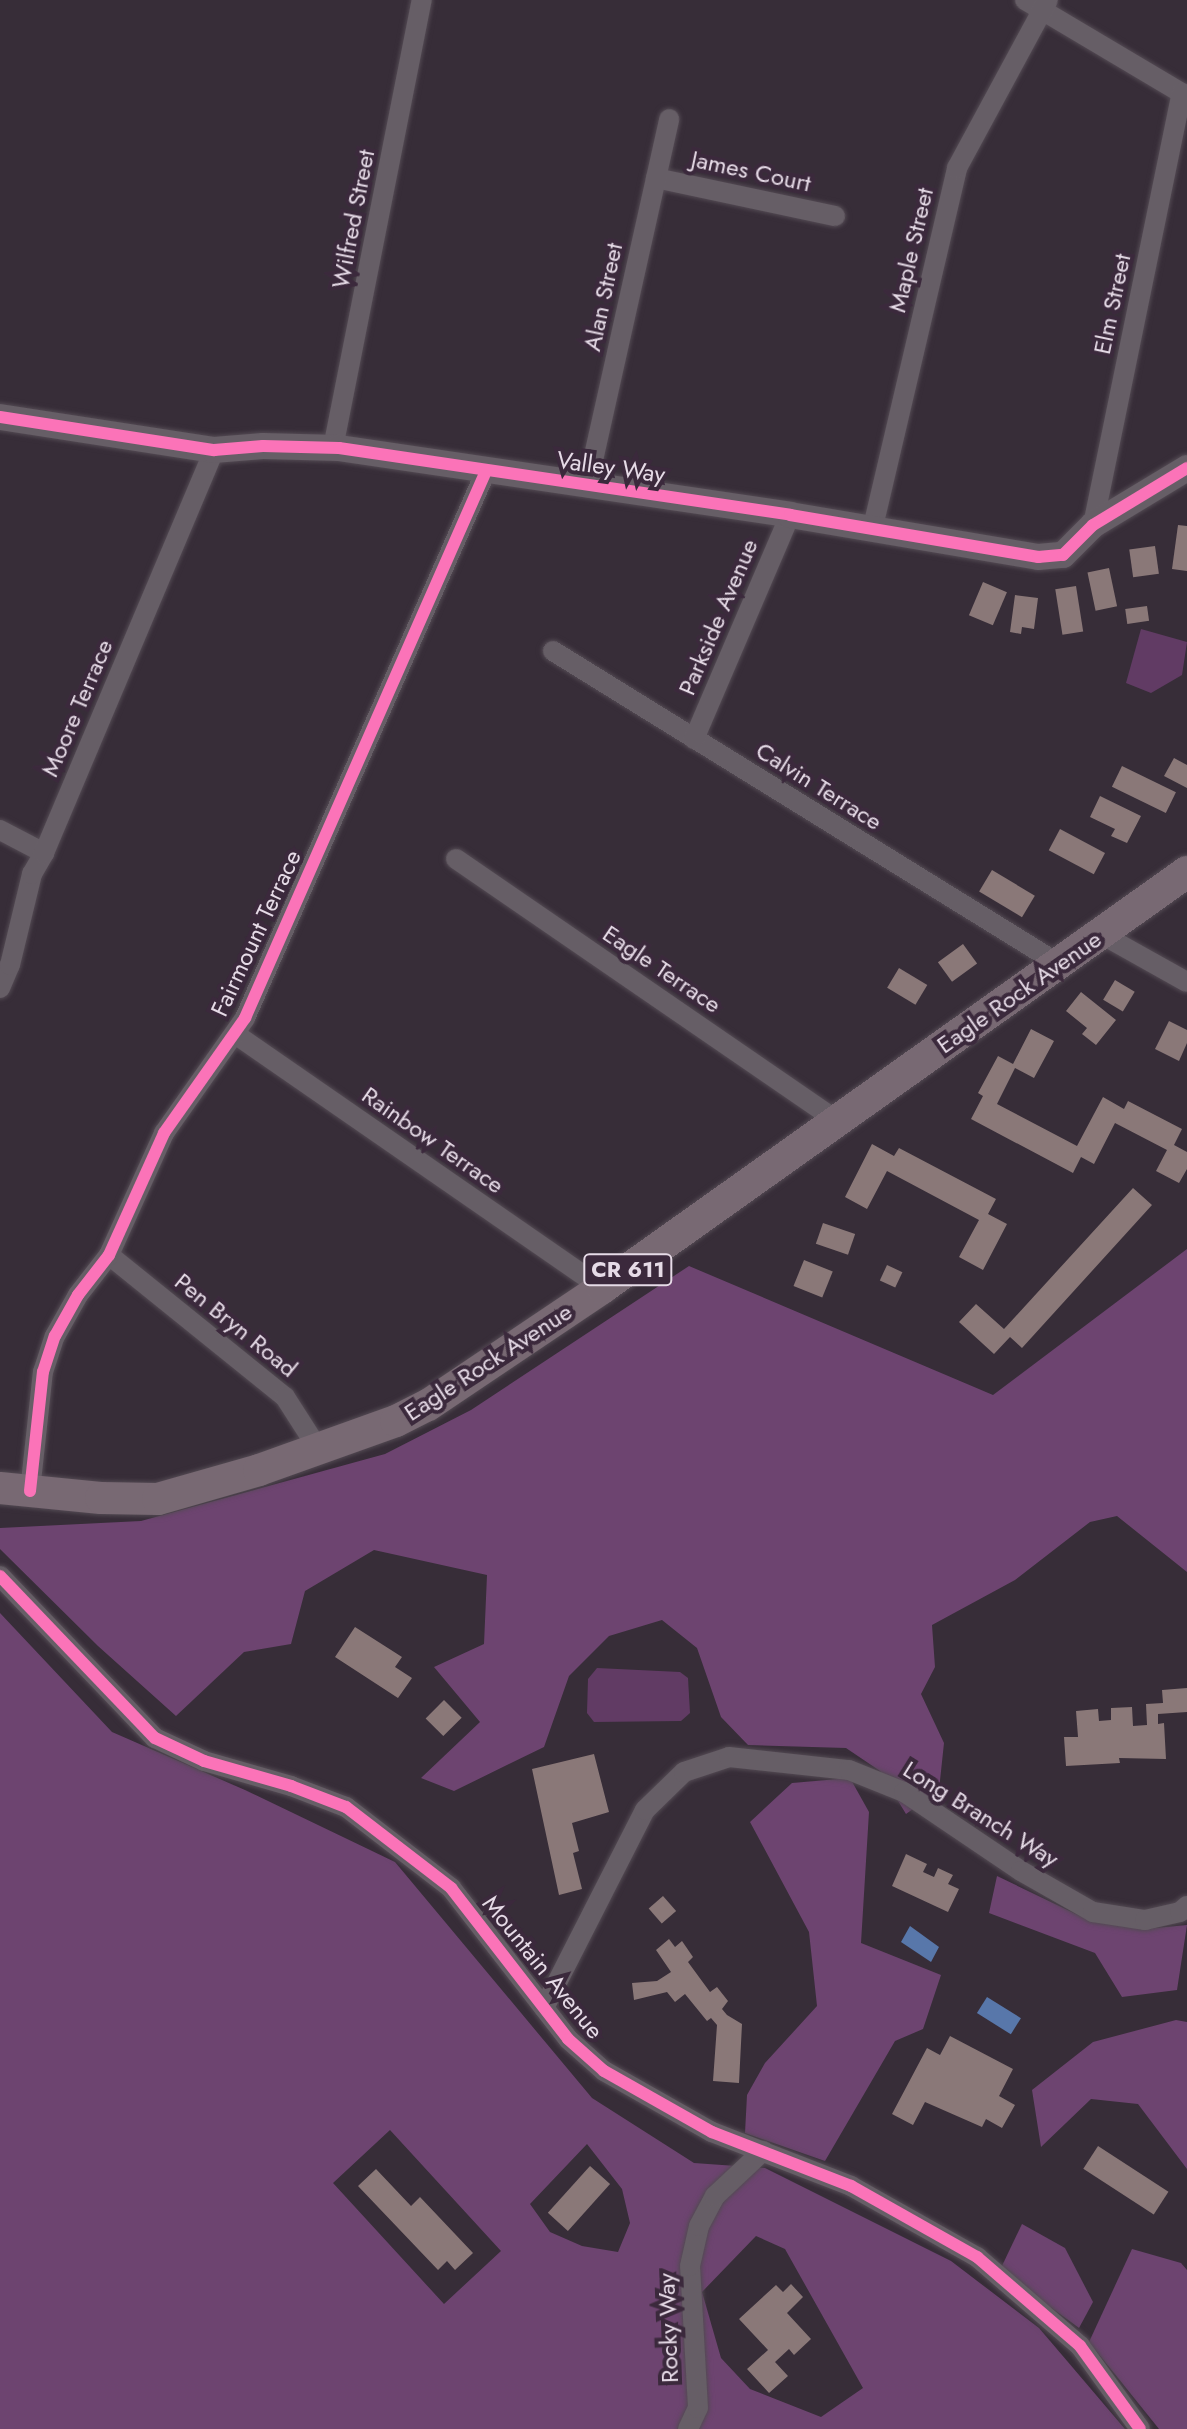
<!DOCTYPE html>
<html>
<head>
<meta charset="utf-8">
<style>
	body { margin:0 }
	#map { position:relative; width:1187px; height:2429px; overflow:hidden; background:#372d38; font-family:Jost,sans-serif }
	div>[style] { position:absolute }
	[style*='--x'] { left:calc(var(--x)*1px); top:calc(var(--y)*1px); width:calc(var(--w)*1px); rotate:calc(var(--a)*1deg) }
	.green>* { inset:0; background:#613b64 }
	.forest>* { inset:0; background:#6d4470 }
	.water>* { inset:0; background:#5877aa; transform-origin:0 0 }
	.building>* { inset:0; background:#8a7878; transform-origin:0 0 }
	.roads { filter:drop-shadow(0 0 2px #534a53) drop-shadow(0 0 2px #534a53) }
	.minor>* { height:20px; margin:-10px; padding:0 10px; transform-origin:10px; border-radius:10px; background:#665e66 }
	.tertiary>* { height:26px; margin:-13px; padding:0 13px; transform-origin:13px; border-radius:13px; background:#665e66 }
	.primary>* { height:32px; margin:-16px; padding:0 16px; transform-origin:16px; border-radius:16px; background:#786973 }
	.cycleway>* { height:12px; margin:-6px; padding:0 6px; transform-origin:6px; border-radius:6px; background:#fb73b8 }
	span { translate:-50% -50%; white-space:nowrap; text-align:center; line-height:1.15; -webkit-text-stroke:8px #3b293c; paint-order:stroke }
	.shield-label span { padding:2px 6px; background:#3b293c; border:2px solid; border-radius:6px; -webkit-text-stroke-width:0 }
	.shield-label { font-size:22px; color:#e6dbe7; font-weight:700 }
	.street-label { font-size:24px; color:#e6dbe7 }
</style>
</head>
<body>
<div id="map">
	<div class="green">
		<div style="clip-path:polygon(1141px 629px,1187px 642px,1182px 675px,1151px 693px,1126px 683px)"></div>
		<div style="clip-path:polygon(597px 1668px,680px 1672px,688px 1678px,690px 1713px,681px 1721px,594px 1722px,587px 1713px,588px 1679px)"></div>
	</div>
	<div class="forest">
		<div style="clip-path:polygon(1187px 1249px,1187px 1572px,1117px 1516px,1090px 1522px,1015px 1580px,932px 1625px,935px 1667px,921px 1694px,944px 1743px,939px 1790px,906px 1814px,880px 1771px,846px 1748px,748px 1745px,721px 1717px,697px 1648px,662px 1620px,609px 1636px,569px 1676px,544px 1747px,454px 1791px,421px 1778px,480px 1722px,434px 1667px,484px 1644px,487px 1575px,374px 1550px,305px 1591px,291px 1644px,244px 1652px,176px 1716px,98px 1646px,0 1549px,0 1528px,141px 1521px,385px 1454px,471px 1410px,689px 1266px,993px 1395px)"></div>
		<div style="clip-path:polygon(evenodd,0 1613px,112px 1732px,245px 1790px,395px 1862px,592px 2098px,694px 2163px,765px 2168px,951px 2261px,1039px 2328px,1125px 2429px,0 2429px,0 1613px,390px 2130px,501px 2251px,444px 2304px,333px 2183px,390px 2130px,0 1613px,587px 2144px,622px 2189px,630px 2223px,618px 2252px,582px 2246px,550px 2232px,530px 2204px,587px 2144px,0 1613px,756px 2236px,785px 2249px,863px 2388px,821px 2417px,750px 2389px,721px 2358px,702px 2292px,756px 2236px)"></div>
		<div style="clip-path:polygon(850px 1778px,869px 1812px,861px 1943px,941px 1975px,923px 2029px,895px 2041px,825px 2161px,745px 2133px,747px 2095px,765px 2063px,817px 2006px,809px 1932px,750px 1822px,792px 1783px)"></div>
		<div style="clip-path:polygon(997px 1876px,1080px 1916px,1145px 1929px,1187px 1925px,1177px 1990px,1122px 1997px,1095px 1953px,989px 1913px)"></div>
		<div style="clip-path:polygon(1176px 2020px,1187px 2022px,1187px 2169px,1138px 2104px,1091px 2099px,1041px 2147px,1032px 2090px,1093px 2042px)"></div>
		<div style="clip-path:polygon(1022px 2224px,1065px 2248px,1093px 2302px,1079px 2328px,1000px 2270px)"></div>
		<div style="clip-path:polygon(1132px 2249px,1181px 2263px,1187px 2270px,1187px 2429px,1159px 2429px,1089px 2342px)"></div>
	</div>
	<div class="water">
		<div style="clip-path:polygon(910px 1926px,939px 1947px,931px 1962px,901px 1942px)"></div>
		<div style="left:987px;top:1997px;width:40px;height:19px;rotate:32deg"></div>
	</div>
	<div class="building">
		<div style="clip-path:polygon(1178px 525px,1187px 526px,1187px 571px,1172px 569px)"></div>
		<div style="left:1155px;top:546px;width:28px;height:26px;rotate:82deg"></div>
		<div style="left:1109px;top:568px;width:39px;height:22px;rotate:78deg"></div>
		<div style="left:983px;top:582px;width:26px;height:36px;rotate:23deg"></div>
		<div style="left:1076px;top:586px;width:46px;height:21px;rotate:81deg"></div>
		<div style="clip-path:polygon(1015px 595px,1038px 598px,1034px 629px,1022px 627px,1021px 634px,1010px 632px)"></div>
		<div style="left:1147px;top:606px;width:15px;height:22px;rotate:82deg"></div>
		<div style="clip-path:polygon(1174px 758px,1187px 765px,1187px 788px,1164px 776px)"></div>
		<div style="left:1122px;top:766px;width:60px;height:23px;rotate:26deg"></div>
		<div style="clip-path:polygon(1100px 796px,1141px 816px,1127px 843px,1111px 836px,1115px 829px,1090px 817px)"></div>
		<div style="left:1060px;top:829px;width:51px;height:24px;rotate:28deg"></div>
		<div style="left:992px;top:870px;width:50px;height:25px;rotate:31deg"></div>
		<div style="left:963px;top:944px;width:24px;height:31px;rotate:54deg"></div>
		<div style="left:899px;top:968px;width:33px;height:23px;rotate:31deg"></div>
		<div style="left:1115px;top:980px;width:23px;height:23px;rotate:31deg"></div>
		<div style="clip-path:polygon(1081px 992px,1116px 1020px,1096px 1045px,1082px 1034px,1087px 1028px,1066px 1011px)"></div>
		<div style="clip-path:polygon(1169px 1021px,1187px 1030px,1187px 1043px,1179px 1061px,1155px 1049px)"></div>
		<div style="clip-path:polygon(1031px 1029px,1054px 1041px,1034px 1078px,1015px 1068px,997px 1104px,1077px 1146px,1103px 1097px,1124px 1109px,1128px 1101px,1182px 1129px,1174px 1145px,1187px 1152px,1187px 1169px,1179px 1183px,1156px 1171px,1167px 1150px,1115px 1123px,1094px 1164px,1081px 1157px,1073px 1173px,971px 1119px,983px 1096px,978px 1093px,998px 1056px,1013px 1064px)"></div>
		<div style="clip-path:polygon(872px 1144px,894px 1156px,899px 1148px,996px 1199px,988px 1214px,1007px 1224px,983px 1270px,959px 1257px,979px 1220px,887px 1171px,867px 1209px,845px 1197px)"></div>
		<div style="clip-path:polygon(1133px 1188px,1152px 1205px,1022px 1348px,1010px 1337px,994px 1354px,959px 1322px,976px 1304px,1004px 1329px)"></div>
		<div style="left:823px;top:1223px;width:34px;height:22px;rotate:19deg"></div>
		<div style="left:804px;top:1260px;width:31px;height:28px;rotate:22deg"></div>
		<div style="left:887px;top:1265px;width:17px;height:17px;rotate:25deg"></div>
		<div style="clip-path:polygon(355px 1627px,402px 1657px,395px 1667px,412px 1678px,398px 1698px,335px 1657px)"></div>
		<div style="clip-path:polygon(1187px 1688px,1187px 1712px,1158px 1714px,1158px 1724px,1164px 1723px,1166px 1759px,1119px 1758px,1120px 1763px,1066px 1766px,1064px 1737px,1078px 1737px,1076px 1711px,1098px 1709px,1099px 1721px,1111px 1720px,1111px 1708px,1132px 1707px,1133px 1726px,1147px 1725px,1146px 1704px,1163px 1703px,1162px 1690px)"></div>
		<div style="left:444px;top:1700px;width:25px;height:26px;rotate:45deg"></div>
		<div style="clip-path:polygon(594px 1754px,609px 1812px,572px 1823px,579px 1851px,573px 1853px,582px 1889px,559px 1895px,532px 1769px)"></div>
		<div style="clip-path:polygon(906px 1854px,927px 1864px,923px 1872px,934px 1877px,938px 1868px,953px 1875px,948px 1884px,959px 1889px,948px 1912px,892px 1886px)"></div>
		<div style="left:663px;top:1896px;width:20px;height:19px;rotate:49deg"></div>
		<div style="clip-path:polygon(669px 1939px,675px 1947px,682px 1941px,693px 1957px,688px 1962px,710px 1992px,717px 1987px,728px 2001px,722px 2009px,727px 2015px,742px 2024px,739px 2083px,713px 2081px,717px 2025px,711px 2018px,707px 2021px,685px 1994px,675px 2002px,667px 1992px,634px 2000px,632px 1983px,657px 1981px,671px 1972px,656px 1950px)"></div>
		<div style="clip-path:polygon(950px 2036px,1013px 2069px,999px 2096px,1015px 2105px,1002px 2128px,986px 2119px,982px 2127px,925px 2102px,913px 2125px,892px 2114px,927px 2048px,940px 2055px)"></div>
		<div style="left:1098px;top:2146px;width:84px;height:27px;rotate:33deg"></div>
		<div style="left:590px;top:2166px;width:27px;height:63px;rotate:42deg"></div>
		<div style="clip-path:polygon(376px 2169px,411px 2206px,420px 2197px,473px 2253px,455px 2270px,447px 2261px,438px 2270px,358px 2186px)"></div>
		<div style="clip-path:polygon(791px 2284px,803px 2297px,787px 2313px,811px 2339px,794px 2355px,789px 2349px,775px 2362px,788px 2376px,769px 2393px,747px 2369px,768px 2350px,739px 2319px,776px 2285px,783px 2292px)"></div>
	</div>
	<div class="roads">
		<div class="minor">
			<div style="--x:1025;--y:0;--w:188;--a:30.7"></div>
			<div style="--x:656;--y:178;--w:183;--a:12"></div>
			<div style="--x:333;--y:448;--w:457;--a:-78.8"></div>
			<div style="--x:587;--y:487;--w:377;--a:-77.4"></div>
			<div style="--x:1093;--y:525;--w:441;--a:-78.4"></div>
			<div style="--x:872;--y:531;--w:373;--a:-76.8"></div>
			<div style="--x:957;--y:168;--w:191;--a:-61.6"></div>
			<div style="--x:553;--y:651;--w:595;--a:31.74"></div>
			<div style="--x:694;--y:739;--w:244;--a:-66.8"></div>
			<div style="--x:0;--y:830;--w:50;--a:27.6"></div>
			<div style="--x:456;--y:859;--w:462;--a:34.5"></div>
			<div style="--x:1101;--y:934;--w:98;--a:29.2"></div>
			<div style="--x:0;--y:988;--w:25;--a:-67"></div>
			<div style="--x:10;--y:965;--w:94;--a:-76.4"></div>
			<div style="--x:32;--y:874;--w:24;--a:-60"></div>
			<div style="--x:44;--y:853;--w:437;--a:-67.1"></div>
			<div style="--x:235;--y:1034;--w:446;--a:34.7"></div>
			<div style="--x:109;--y:1255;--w:226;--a:38.9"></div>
			<div style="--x:285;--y:1397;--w:59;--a:57.4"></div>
			<div style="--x:30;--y:1491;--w:120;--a:-83.8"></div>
			<div style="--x:43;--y:1372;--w:38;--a:-72"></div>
			<div style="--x:55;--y:1336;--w:47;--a:-60.7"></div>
			<div style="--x:78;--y:1295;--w:51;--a:-52.2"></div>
			<div style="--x:109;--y:1255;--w:134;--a:-65.7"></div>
			<div style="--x:164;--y:1133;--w:141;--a:-54.8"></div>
			<div style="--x:245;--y:1018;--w:598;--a:-66.22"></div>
			<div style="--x:0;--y:1576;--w:224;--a:46.3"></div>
			<div style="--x:155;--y:1738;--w:54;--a:25.1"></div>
			<div style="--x:204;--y:1761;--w:91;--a:16"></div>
			<div style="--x:291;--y:1786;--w:59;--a:20.9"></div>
			<div style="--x:346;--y:1807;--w:133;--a:37.6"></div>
			<div style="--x:451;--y:1888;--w:191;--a:52.2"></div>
			<div style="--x:568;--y:2039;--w:48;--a:41.6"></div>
			<div style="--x:604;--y:2071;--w:124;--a:29.5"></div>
			<div style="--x:712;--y:2132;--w:149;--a:21.2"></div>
			<div style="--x:851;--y:2186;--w:145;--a:29.4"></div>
			<div style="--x:977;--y:2257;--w:136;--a:40.8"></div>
			<div style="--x:1080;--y:2346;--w:102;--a:54.1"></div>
			<div style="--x:544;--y:2008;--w:222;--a:-63"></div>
			<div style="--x:645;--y:1810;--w:54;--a:-44.3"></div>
			<div style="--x:684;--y:1772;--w:47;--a:-18.4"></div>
			<div style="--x:729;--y:1757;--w:121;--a:6.2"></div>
			<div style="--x:849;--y:1770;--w:59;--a:21.8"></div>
			<div style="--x:904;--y:1792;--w:141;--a:34"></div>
			<div style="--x:1021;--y:1871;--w:83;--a:29.7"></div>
			<div style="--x:1093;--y:1912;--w:53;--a:8.7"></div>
			<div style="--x:1145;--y:1920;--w:36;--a:-13"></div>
			<div style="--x:1180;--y:1912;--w:9;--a:-41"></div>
			<div style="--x:688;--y:2429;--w:23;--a:-65"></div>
			<div style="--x:698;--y:2408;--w:142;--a:-93.2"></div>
			<div style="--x:690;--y:2266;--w:41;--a:-77.3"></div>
			<div style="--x:699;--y:2226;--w:34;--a:-62"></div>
			<div style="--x:715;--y:2196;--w:66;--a:-43.2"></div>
		</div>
		<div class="tertiary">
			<div style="--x:0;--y:417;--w:217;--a:8.8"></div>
			<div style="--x:214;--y:450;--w:49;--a:-4.7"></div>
			<div style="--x:263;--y:446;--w:76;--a:1.5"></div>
			<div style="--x:339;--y:448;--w:456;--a:8.4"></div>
			<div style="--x:790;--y:515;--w:252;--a:9.6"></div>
			<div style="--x:1038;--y:557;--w:25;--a:-5"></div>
			<div style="--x:1063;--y:555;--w:42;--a:-45"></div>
			<div style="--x:1093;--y:525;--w:110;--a:-31.2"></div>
		</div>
		<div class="primary">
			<div style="--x:0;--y:1488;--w:101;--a:5.7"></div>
			<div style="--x:101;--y:1498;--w:57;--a:1"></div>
			<div style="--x:158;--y:1499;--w:105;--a:-16"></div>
			<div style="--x:259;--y:1470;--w:145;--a:-19.7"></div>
			<div style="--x:396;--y:1421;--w:36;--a:-27"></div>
			<div style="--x:428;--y:1405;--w:210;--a:-33.9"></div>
			<div style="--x:602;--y:1288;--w:718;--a:-35.42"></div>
		</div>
	</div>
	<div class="cycleway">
		<div style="--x:0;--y:417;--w:217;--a:8.8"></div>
		<div style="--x:214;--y:450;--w:49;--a:-4.7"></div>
		<div style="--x:263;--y:446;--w:76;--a:1.5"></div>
		<div style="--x:339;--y:448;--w:456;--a:8.4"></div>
		<div style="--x:790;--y:515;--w:252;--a:9.6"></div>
		<div style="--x:1038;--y:557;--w:25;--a:-5"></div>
		<div style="--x:1063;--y:555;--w:42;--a:-45"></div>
		<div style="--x:1093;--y:525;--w:110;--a:-31.2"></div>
		<div style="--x:30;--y:1491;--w:120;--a:-83.8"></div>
		<div style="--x:43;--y:1372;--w:38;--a:-72"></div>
		<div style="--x:55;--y:1336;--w:47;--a:-60.7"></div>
		<div style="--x:78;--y:1295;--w:51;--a:-52.2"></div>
		<div style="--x:109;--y:1255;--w:134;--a:-65.7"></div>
		<div style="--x:164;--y:1133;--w:141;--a:-54.8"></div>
		<div style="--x:245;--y:1018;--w:598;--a:-66.22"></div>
		<div style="--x:0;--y:1576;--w:224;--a:46.3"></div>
		<div style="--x:155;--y:1738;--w:54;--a:25.1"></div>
		<div style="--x:204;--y:1761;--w:91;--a:16"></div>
		<div style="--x:291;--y:1786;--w:59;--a:20.9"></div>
		<div style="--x:346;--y:1807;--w:133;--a:37.6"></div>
		<div style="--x:451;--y:1888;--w:191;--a:52.2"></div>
		<div style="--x:568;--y:2039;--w:48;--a:41.6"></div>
		<div style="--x:604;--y:2071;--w:124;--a:29.5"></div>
		<div style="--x:712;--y:2132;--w:149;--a:21.2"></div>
		<div style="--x:851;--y:2186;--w:145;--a:29.4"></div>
		<div style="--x:977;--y:2257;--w:136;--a:40.8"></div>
		<div style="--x:1080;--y:2346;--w:102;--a:54.1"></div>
	</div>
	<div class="shield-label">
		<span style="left:628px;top:1270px">CR 611</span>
	</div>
	<div class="street-label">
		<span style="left:751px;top:171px;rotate:12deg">James Court</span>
		<span style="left:353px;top:219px;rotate:-79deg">Wilfred Street</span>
		<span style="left:911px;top:250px;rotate:-77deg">Maple Street</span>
		<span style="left:603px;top:297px;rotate:-78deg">Alan Street</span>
		<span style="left:1112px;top:304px;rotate:-78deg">Elm Street</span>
		<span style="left:611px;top:467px;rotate:8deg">Valley Way</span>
		<span style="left:718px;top:617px;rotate:-67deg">Parkside Avenue</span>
		<span style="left:77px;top:708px;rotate:-67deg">Moore Terrace</span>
		<span style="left:819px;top:786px;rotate:32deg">Calvin Terrace</span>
		<span style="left:256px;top:933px;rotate:-65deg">Fairmount Terrace</span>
		<span style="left:662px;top:969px;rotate:34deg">Eagle Terrace</span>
		<span style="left:1019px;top:992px;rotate:-35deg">Eagle Rock Avenue</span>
		<span style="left:433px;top:1140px;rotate:35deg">Rainbow Terrace</span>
		<span style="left:236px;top:1325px;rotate:39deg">Pen Bryn Road</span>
		<span style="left:488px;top:1362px;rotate:-33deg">Eagle Rock Avenue</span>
		<span style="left:981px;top:1814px;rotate:32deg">Long Branch Way</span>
		<span style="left:543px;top:1967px;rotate:51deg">Mountain Avenue</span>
		<span style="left:668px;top:2328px;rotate:-92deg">Rocky Way</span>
	</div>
</div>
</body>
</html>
